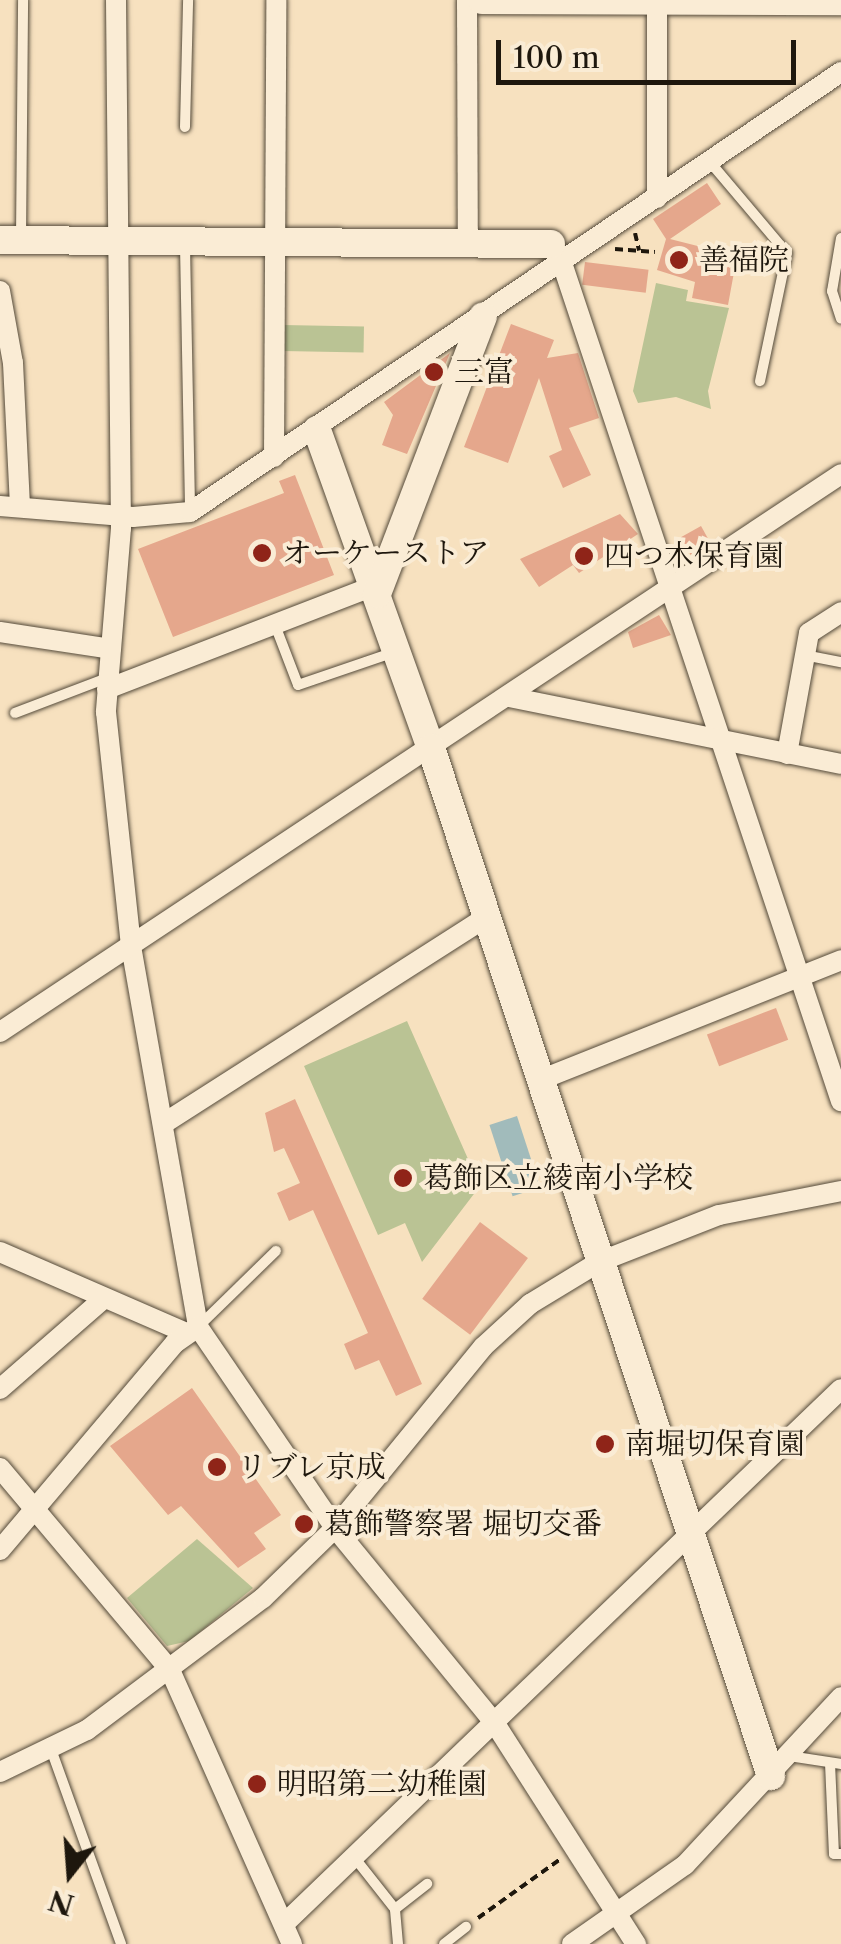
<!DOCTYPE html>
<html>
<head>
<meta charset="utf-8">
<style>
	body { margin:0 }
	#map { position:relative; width:841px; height:1944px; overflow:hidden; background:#f7e1bf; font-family:"Libre Caslon Text","Noto Serif JP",serif }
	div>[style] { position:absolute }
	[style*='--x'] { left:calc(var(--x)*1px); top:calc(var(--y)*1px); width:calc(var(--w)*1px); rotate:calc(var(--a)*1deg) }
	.green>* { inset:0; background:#bac394; transform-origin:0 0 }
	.water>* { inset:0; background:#a1bbbb; transform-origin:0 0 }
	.building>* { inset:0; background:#e5a78c; transform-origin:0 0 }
	.path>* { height:4px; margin-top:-2px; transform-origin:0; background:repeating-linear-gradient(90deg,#1e170d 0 8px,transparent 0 13px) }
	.roads { filter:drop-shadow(0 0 2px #544a3a) drop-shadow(0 0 2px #544a3a) }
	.lane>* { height:10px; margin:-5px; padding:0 5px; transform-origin:5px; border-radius:5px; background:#faecd5 }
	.street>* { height:20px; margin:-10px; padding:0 10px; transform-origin:10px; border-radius:10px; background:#faecd5 }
	.secondary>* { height:28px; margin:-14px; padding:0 14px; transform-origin:14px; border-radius:14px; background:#faecd5 }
	.dots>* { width:28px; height:28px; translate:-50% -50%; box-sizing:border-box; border:5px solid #faecd5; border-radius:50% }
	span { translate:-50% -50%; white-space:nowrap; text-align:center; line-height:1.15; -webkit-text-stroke:8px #faecd5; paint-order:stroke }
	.poi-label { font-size:30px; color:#1e170d }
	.left { translate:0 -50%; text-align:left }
	.north { position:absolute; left:20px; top:1824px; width:100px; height:100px; -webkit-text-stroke:8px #faecd5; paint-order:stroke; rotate:197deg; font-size:28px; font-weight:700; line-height:40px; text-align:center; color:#1e170d }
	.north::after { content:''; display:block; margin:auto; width:35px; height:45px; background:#1e170d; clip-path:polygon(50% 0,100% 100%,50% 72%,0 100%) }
	.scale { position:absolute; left:496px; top:40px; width:300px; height:45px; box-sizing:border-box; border:5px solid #1e170d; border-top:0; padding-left:12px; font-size:30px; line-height:35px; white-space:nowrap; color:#1e170d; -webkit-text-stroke:8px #faecd5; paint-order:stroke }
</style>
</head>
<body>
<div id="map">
	<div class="green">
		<div style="clip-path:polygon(656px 283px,688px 290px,686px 301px,729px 308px,708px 391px,711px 409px,676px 397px,638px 403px,633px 391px)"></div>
		<div style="left:283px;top:325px;width:81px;height:26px;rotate:1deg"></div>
		<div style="clip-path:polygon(407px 1021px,480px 1186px,422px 1262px,405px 1223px,378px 1235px,304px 1066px)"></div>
		<div style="clip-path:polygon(197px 1539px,253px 1588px,189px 1641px,167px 1646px,127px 1598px)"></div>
	</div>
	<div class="water">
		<div style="left:517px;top:1116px;width:75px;height:29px;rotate:72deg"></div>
	</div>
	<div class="building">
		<div style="clip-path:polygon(707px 183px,721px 204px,670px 239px,737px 256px,728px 305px,692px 298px,695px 282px,657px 270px,666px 239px,653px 219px)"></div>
		<div style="left:585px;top:262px;width:64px;height:23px;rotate:7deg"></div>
		<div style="clip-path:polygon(511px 324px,554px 340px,547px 358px,578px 353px,599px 418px,569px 428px,591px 475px,563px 488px,549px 456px,562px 450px,539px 378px,508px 463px,464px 447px)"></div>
		<div style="clip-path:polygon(450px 353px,407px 454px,382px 445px,393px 415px,384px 402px)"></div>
		<div style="clip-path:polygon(295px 475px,334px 575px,173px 637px,138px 549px,284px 493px,279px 481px)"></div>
		<div style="clip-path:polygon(620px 514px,638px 534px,579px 573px,573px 565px,539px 587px,520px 559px)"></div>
		<div style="left:701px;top:526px;width:21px;height:23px;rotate:61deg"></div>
		<div style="clip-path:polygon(659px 615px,671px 635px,633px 648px,628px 632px)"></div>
		<div style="left:776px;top:1008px;width:34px;height:74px;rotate:69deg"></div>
		<div style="clip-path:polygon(295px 1099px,422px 1384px,396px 1396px,379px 1360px,355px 1370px,344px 1344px,368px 1333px,313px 1210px,289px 1221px,277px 1193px,300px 1183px,284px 1148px,274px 1152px,265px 1113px)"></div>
		<div style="left:480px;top:1222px;width:60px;height:96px;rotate:37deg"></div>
		<div style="clip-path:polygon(192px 1388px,281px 1515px,254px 1533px,266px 1549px,238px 1568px,181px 1506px,168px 1515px,110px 1446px)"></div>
	</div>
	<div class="path">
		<div style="--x:635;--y:233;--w:18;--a:77"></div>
		<div style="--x:615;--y:249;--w:40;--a:4.3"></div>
		<div style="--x:478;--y:1918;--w:100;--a:-35.6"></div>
	</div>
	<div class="roads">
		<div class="lane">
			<div style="--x:185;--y:127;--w:127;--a:-88.6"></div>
			<div style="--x:710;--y:162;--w:119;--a:49.8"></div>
			<div style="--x:787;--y:253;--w:131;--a:101.9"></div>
			<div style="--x:841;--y:238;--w:54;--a:99.6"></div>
			<div style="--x:832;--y:291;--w:29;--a:72"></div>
			<div style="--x:21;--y:239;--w:239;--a:-89.5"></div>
			<div style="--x:185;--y:246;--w:266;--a:88.9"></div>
			<div style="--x:275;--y:625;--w:64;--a:69"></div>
			<div style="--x:298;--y:685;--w:99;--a:-18.8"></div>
			<div style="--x:804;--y:655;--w:38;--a:11"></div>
			<div style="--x:15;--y:713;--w:98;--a:-20.8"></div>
			<div style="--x:198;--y:1327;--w:109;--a:-44.3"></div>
			<div style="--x:52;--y:1752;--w:204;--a:70.2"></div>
			<div style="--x:789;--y:1756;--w:53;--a:8.7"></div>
			<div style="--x:830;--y:1763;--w:91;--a:87.5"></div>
			<div style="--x:834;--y:1854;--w:7;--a:0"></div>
			<div style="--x:354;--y:1857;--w:66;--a:51.7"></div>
			<div style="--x:398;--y:1944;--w:35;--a:-95"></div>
			<div style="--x:395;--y:1909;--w:41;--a:-38"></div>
			<div style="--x:444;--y:1944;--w:28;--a:-38"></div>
		</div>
		<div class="street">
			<div style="--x:116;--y:0;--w:528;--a:89.46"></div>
			<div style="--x:121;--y:528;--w:185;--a:94.7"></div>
			<div style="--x:106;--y:712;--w:235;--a:83.9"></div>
			<div style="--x:131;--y:946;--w:387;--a:80"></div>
			<div style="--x:198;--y:1327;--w:243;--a:55.7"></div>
			<div style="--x:335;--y:1528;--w:251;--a:50.7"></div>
			<div style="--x:494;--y:1722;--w:264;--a:57.4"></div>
			<div style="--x:467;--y:0;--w:242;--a:89.8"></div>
			<div style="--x:657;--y:198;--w:198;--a:-90"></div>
			<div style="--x:559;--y:254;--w:893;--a:71.59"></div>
			<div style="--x:0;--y:291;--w:73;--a:79.8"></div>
			<div style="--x:13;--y:363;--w:144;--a:87.2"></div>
			<div style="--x:274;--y:457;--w:457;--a:-89.7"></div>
			<div style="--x:0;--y:506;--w:133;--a:4.7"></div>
			<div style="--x:133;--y:517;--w:57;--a:-5"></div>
			<div style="--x:190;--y:512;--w:786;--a:-34.05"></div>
			<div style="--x:0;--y:632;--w:112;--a:8.7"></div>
			<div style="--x:107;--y:689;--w:286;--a:-21.1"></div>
			<div style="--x:509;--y:697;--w:339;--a:11.4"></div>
			<div style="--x:787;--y:754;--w:123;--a:-79.7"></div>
			<div style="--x:809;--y:633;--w:38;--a:-33"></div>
			<div style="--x:0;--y:1032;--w:1009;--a:-33.56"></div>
			<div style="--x:540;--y:1080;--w:324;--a:-21.7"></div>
			<div style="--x:166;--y:1122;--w:380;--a:-32.6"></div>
			<div style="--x:0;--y:1252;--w:203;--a:23.5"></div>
			<div style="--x:0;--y:1389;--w:137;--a:-41.1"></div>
			<div style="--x:0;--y:1468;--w:264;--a:49.9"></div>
			<div style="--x:170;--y:1670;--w:300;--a:66"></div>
			<div style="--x:0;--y:1550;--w:271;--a:-49.8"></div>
			<div style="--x:175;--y:1343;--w:28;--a:-35"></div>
			<div style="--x:0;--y:1772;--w:97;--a:-25.8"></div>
			<div style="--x:87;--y:1730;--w:220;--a:-36.9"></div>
			<div style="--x:263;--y:1598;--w:100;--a:-44.2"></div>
			<div style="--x:335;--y:1528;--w:234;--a:-50.7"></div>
			<div style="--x:483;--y:1347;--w:64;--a:-42.5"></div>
			<div style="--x:530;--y:1304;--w:81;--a:-31.3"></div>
			<div style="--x:599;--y:1262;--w:129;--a:-21.4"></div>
			<div style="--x:719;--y:1215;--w:124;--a:-11.1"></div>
			<div style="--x:284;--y:1924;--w:772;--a:-43.85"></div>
			<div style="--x:572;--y:1944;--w:138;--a:-35"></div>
			<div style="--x:685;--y:1865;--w:229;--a:-47.1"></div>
		</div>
		<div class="secondary">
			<div style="--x:482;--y:0;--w:359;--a:0.2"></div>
			<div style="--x:0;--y:240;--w:551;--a:0.42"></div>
			<div style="--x:317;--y:430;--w:338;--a:70.3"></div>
			<div style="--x:431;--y:748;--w:1083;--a:71.7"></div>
			<div style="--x:377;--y:594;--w:297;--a:-69.1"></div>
		</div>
	</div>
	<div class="dots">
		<div style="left:679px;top:260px;background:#8f2418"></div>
		<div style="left:434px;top:372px;background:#8f2418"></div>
		<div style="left:262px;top:553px;background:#8f2418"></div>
		<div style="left:584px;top:556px;background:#8f2418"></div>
		<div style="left:403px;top:1178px;background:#8f2418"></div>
		<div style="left:605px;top:1444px;background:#8f2418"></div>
		<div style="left:217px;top:1467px;background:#8f2418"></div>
		<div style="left:304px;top:1524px;background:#8f2418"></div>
		<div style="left:257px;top:1784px;background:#8f2418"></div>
	</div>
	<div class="poi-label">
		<span class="left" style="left:699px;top:260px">善福院</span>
		<span class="left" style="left:454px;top:372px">三富</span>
		<span class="left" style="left:282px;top:553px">オーケーストア</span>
		<span class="left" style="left:604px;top:556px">四つ木保育園</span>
		<span class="left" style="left:423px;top:1178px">葛飾区立綾南小学校</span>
		<span class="left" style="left:625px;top:1444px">南堀切保育園</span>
		<span class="left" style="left:237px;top:1467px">リブレ京成</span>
		<span class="left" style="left:324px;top:1524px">葛飾警察署 堀切交番</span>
		<span class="left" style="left:277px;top:1784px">明昭第二幼稚園</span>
	</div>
	<div class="north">N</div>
	<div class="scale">100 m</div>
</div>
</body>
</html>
